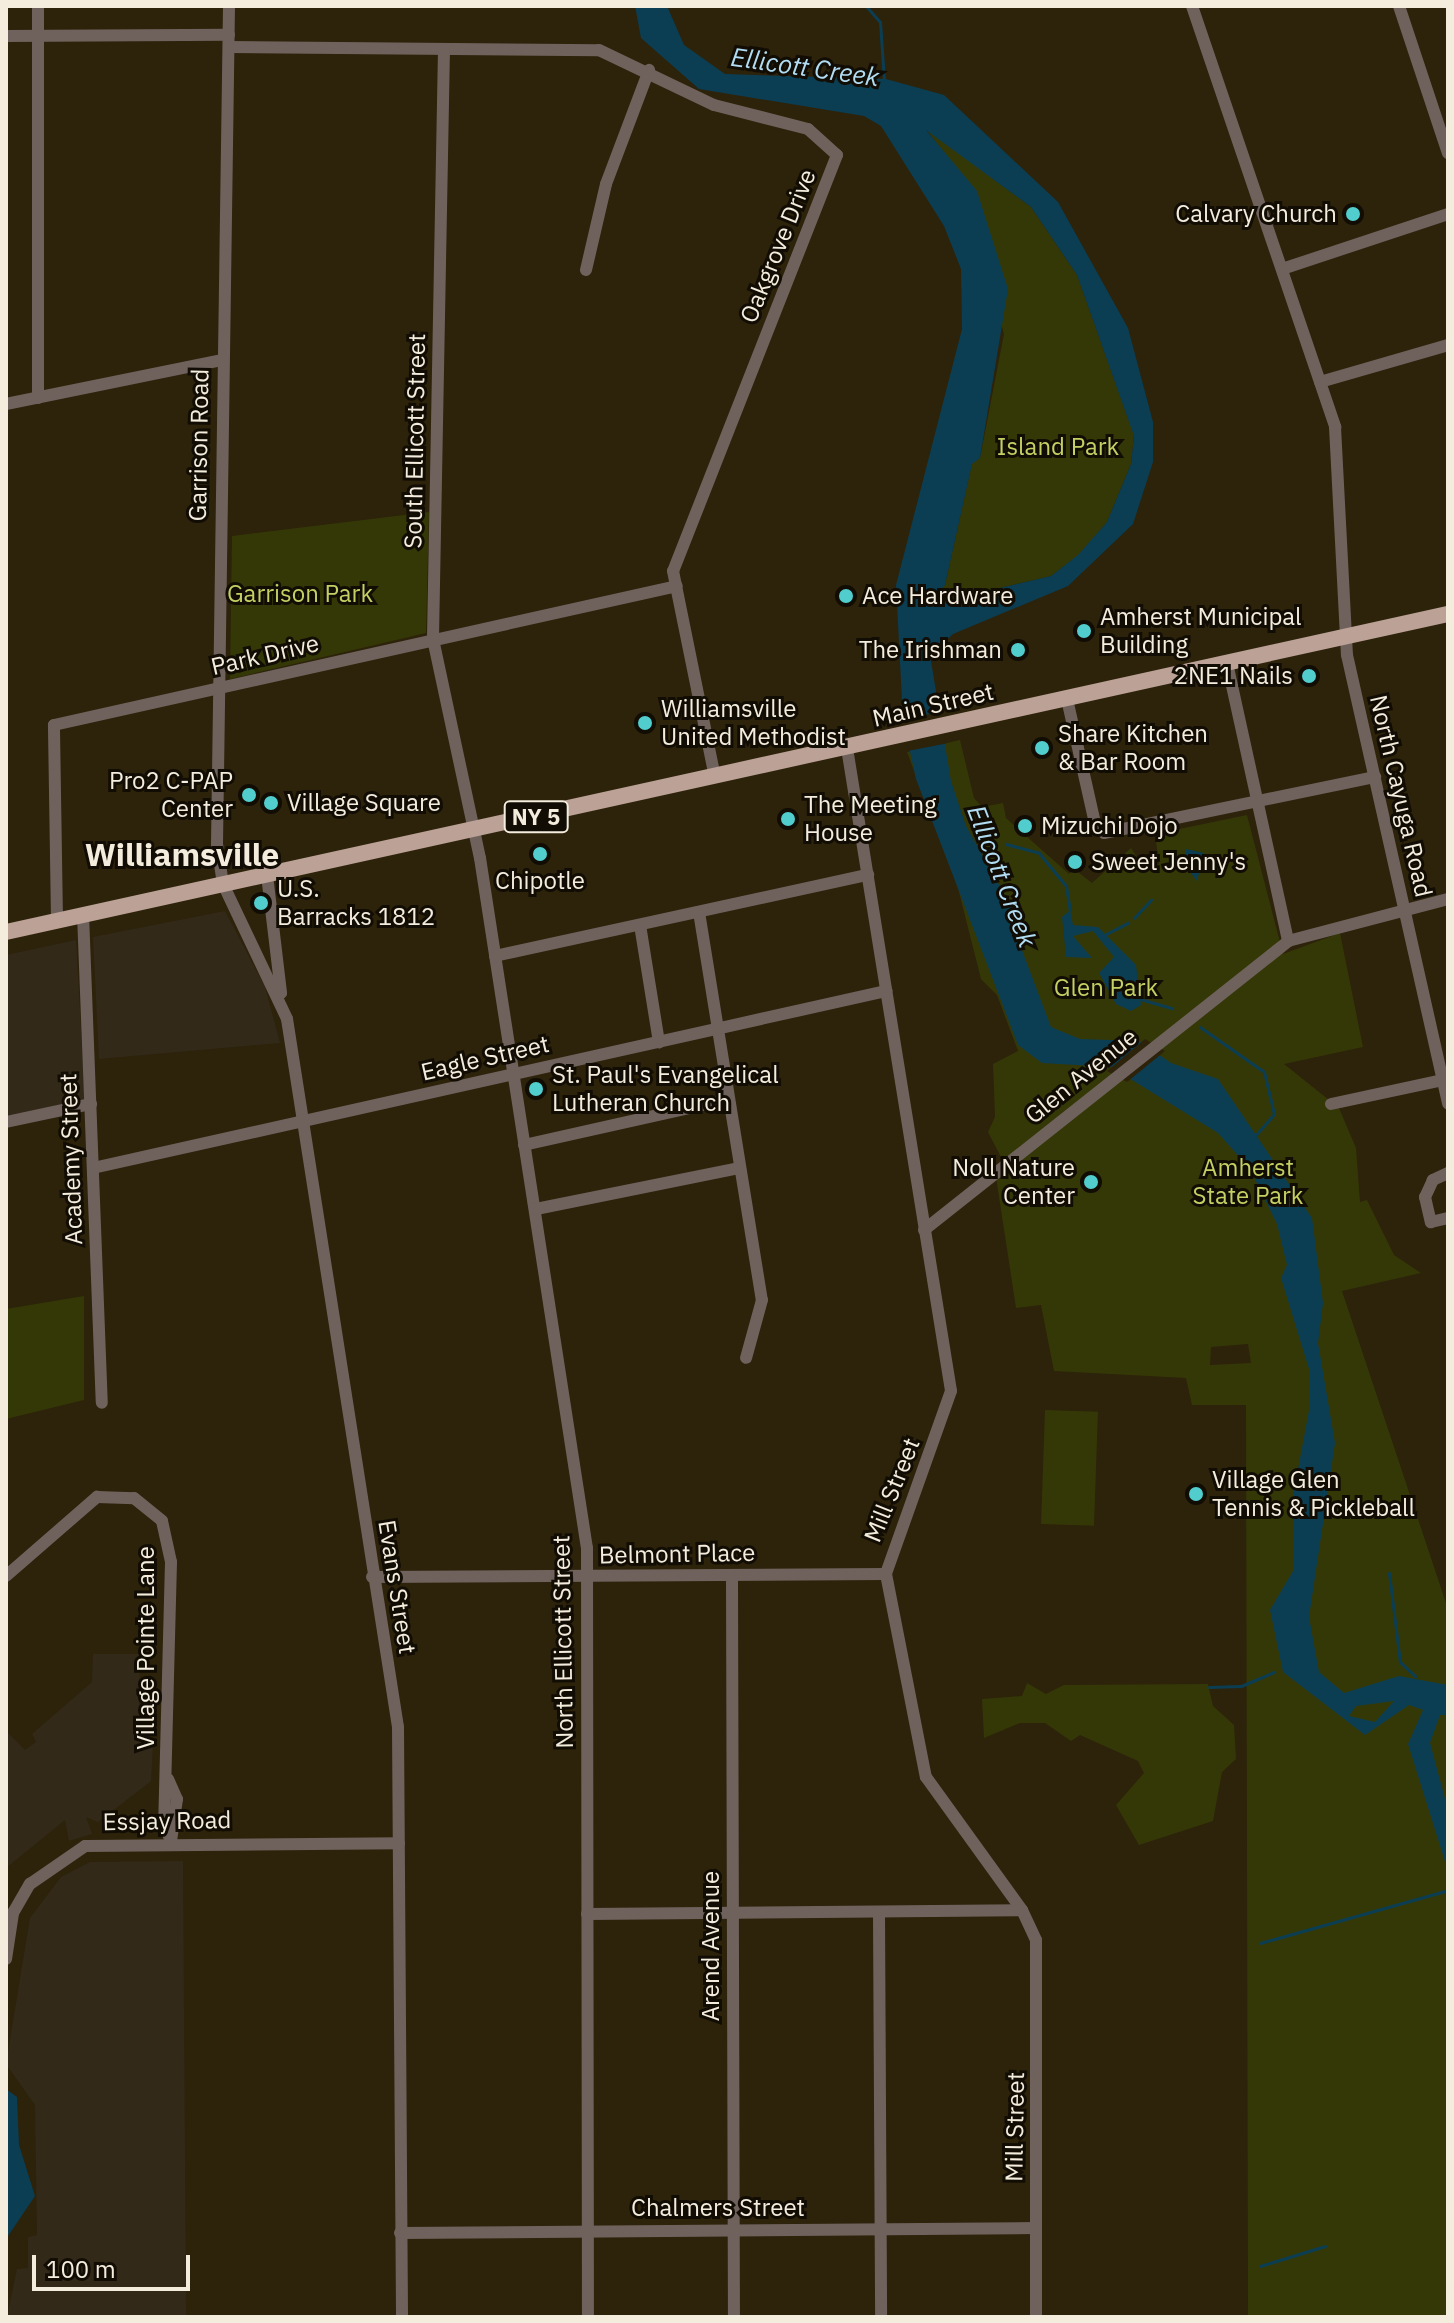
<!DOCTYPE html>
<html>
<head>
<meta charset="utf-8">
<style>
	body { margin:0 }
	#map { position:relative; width:1454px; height:2323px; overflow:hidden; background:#2d220a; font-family:"IBM Plex Sans",sans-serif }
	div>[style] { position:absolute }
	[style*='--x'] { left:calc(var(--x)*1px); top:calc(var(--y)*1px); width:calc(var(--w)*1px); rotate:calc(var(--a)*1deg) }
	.commercial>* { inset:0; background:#332919 }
	.green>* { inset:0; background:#343807; transform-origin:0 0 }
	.water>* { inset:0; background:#0b3e53 }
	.pier>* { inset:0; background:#2d220a; transform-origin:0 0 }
	.stream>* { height:3px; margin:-1.5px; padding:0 1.5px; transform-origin:1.5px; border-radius:1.5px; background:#0b3e53 }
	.minor>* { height:12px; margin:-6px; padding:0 6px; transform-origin:6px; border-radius:6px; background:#6f625d }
	.major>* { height:16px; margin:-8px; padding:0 8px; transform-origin:8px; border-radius:8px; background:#bba196 }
	.dots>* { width:22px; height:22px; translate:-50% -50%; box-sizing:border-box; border:4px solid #110c04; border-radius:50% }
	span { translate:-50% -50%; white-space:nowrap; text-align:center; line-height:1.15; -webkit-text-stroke:6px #110c04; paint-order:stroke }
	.shield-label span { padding:2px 6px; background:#110c04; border:2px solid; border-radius:6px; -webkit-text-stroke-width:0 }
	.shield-label { font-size:22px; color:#f4edde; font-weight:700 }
	.poi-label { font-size:24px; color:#f4edde }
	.right { translate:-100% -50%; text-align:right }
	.left { translate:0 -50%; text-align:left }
	.street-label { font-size:24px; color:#f4edde }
	.park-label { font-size:24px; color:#c4d063 }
	.water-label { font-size:26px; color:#b1dcf2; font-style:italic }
	.district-label { font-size:32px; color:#f4edde; font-weight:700 }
	.frame { position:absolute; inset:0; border:8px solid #f4edde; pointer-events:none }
	.scale { position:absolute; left:32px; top:2255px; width:158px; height:36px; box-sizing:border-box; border:4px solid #f4edde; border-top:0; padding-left:10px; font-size:24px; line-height:28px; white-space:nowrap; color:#f4edde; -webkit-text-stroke:6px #110c04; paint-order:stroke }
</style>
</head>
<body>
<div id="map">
	<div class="commercial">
		<div style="clip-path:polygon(225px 911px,265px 987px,280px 1043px,99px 1059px,93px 937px)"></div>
		<div style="clip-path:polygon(76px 940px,85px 1101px,6px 1118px,6px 955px)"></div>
		<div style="clip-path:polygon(93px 1654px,140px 1654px,139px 1718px,145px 1744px,153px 1744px,151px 1781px,98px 1822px,86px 1817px,92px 1834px,69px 1841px,65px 1820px,6px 1868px,6px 1731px,25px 1750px,36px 1742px,32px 1734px,92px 1682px)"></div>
		<div style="clip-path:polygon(183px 1861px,186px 2317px,7px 2317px,17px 2269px,28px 2268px,28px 2237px,37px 2235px,35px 2105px,6px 2064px,30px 1918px,61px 1877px,90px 1862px)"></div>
	</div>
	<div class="green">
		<div style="clip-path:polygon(926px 129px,1031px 207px,1077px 275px,1134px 435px,1131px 464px,1107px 522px,1079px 555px,1051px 576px,945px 601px,936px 593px,945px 585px,972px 463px,980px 458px,1004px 334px,950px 161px)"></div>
		<div style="clip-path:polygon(429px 512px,426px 633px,230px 679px,232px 536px)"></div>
		<div style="clip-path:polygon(evenodd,960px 740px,974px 798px,982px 807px,1003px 803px,1006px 818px,1069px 874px,1074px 869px,1092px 883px,1131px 848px,1145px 869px,1159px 864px,1155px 834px,1247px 815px,1283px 954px,1340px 933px,1363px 1047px,1284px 1064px,1339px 1108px,1356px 1148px,1360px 1202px,1367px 1200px,1394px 1255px,1421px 1273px,1342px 1291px,1448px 1609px,1448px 2317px,1248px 2317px,1246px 1405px,1192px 1405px,1186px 1378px,1054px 1371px,1041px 1305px,1016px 1308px,996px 1177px,1006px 1167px,988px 1132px,995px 1117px,993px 1064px,1018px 1051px,997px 995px,981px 979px,958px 888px,907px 752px,960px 740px,1248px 1344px,1251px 1363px,1210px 1365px,1211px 1347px,1248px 1344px)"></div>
		<div style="clip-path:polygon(84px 1296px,84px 1400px,6px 1419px,6px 1309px)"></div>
		<div style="left:1045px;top:1410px;width:53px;height:114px;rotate:2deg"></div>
		<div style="clip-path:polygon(1027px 1683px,1046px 1694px,1064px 1685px,1208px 1684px,1213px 1706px,1234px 1725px,1236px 1759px,1222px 1772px,1213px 1821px,1139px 1845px,1116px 1805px,1144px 1773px,1138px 1761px,1080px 1735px,1071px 1741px,1045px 1723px,1020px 1723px,984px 1738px,982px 1699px,1022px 1696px)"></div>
	</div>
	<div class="water">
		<div style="clip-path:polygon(evenodd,635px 6px,667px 6px,684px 45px,725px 74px,886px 79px,944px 95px,1058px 202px,1128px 328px,1153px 422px,1153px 462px,1133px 524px,1068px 586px,953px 634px,930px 655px,951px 781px,966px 826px,1025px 931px,1020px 945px,1051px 1027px,1080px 1039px,1139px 1041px,1171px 1063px,1218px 1079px,1312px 1218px,1323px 1303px,1318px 1343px,1335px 1443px,1309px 1617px,1319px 1672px,1344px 1693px,1399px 1676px,1448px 1685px,1448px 1715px,1440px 1715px,1430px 1743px,1448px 1810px,1448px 1871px,1408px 1744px,1423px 1710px,1409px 1705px,1365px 1735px,1283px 1672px,1270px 1610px,1293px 1571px,1293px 1496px,1310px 1405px,1309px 1369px,1281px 1278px,1287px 1265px,1277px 1224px,1250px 1169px,1218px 1133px,1111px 1067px,1042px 1063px,1018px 1045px,916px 779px,903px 720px,896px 585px,962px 329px,961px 269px,944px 226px,881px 126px,864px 116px,699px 89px,641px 38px,635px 6px,926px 130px,1031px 207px,1077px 275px,1134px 436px,1131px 464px,1107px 522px,1078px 555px,1051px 576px,945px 601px,936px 594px,945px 585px,972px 464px,980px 458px,1008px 289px,977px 191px,926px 130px,635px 6px,1394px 1701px,1375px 1722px,1349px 1716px,1356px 1706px,1394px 1701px)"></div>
		<div style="clip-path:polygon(1186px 849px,1204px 853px,1197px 881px,1186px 867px)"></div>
		<div style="clip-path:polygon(1070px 910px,1073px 925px,1098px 927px,1136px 965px,1141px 1005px,1131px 1011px,1116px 1004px,1099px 973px,1114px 957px,1093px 931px,1073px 936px,1092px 958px,1066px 957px,1062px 917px)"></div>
		<div style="clip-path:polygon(6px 2089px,17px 2097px,19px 2145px,35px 2196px,6px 2239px)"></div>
	</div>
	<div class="pier">
		<div style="left:940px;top:712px;width:32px;height:38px;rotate:79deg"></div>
		<div style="clip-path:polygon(1145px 1039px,1165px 1051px,1127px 1082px,1107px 1071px)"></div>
	</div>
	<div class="stream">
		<div style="--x:866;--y:6;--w:21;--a:49"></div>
		<div style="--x:880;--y:22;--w:58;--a:86.1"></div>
		<div style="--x:1006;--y:844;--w:34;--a:15"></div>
		<div style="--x:1039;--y:853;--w:43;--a:50.7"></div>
		<div style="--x:1066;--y:886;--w:24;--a:81"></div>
		<div style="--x:1134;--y:918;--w:25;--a:-47"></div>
		<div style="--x:1106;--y:934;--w:25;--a:-27"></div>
		<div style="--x:1140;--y:999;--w:33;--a:16"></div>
		<div style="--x:1200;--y:1027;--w:78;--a:35.1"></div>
		<div style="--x:1264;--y:1072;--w:43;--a:76.6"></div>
		<div style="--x:1274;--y:1114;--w:28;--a:131"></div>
		<div style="--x:1389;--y:1573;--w:90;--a:83"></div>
		<div style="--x:1400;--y:1662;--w:21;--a:43"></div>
		<div style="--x:1209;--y:1687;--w:32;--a:-2"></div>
		<div style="--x:1241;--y:1686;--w:36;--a:-23"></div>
		<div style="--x:1260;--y:1943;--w:195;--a:-15.7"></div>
		<div style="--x:1260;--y:2266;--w:68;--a:-17.1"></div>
	</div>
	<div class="minor">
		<div style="--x:229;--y:6;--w:838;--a:90.82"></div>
		<div style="--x:217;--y:844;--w:40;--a:81.5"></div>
		<div style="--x:223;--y:884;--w:149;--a:64.6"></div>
		<div style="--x:287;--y:1019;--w:717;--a:81.09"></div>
		<div style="--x:398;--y:1727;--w:590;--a:89.61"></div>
		<div style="--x:1192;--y:6;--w:445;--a:71.2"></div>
		<div style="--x:1335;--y:427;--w:228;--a:87"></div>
		<div style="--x:1347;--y:655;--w:460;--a:77.3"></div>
		<div style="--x:1399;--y:6;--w:155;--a:71.6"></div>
		<div style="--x:6;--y:36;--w:223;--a:-0.3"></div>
		<div style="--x:229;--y:47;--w:370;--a:0.5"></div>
		<div style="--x:599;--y:50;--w:127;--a:25.6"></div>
		<div style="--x:714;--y:105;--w:97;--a:14.3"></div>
		<div style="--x:808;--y:129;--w:39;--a:42"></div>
		<div style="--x:837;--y:155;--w:447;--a:111.5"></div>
		<div style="--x:673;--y:571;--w:210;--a:78.5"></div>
		<div style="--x:444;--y:49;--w:590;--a:91.07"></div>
		<div style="--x:433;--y:639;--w:224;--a:77.9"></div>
		<div style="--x:480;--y:858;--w:698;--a:81.19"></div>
		<div style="--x:587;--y:1548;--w:769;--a:89.93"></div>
		<div style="--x:1282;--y:269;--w:175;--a:-18.3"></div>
		<div style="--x:586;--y:270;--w:88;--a:-76.9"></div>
		<div style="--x:606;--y:184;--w:122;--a:-69.3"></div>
		<div style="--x:1320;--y:382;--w:133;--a:-16.1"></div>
		<div style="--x:38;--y:398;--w:392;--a:-90"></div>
		<div style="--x:6;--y:404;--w:221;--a:-11.5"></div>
		<div style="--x:1227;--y:663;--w:285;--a:77.6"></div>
		<div style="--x:1067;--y:699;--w:127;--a:77.3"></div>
		<div style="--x:1095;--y:823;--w:13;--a:48"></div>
		<div style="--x:1104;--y:833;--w:277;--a:-11.7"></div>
		<div style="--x:847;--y:748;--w:651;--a:80.81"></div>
		<div style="--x:951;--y:1391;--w:194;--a:109.6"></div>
		<div style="--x:886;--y:1574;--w:207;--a:78.9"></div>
		<div style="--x:926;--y:1777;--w:164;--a:54.2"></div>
		<div style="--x:1022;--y:1910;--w:33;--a:65"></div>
		<div style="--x:1036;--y:1940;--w:377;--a:90"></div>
		<div style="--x:267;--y:875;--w:119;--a:83.2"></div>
		<div style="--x:699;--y:912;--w:393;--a:80.8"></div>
		<div style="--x:762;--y:1300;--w:60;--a:105.4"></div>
		<div style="--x:83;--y:914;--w:489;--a:87.8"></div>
		<div style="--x:57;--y:920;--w:195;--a:-90.9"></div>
		<div style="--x:54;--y:725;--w:638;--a:-12.58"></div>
		<div style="--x:640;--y:925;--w:119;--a:80.8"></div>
		<div style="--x:495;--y:956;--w:382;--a:-12.3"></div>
		<div style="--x:1331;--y:1104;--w:115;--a:-12.1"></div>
		<div style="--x:6;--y:1122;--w:87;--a:-12"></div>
		<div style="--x:524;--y:1145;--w:210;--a:-12.6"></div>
		<div style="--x:93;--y:1168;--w:813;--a:-12.58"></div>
		<div style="--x:1448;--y:1173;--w:17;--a:155"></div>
		<div style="--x:1433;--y:1180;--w:19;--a:115"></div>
		<div style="--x:1425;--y:1197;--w:26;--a:77"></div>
		<div style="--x:1431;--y:1222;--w:17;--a:-13"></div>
		<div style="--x:536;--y:1209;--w:208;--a:-11.4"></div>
		<div style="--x:924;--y:1230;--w:465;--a:-38.4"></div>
		<div style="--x:1288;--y:941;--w:165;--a:-14.7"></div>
		<div style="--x:732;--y:1575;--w:742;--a:89.85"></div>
		<div style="--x:6;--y:1576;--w:121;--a:-41"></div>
		<div style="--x:97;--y:1497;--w:37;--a:2"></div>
		<div style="--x:134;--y:1498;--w:36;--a:39"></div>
		<div style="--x:162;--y:1521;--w:42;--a:77.6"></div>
		<div style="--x:171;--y:1562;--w:263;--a:91.5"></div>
		<div style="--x:164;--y:1825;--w:17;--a:66"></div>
		<div style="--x:372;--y:1577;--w:514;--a:-0.33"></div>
		<div style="--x:168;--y:1779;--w:22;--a:66"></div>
		<div style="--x:177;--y:1799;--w:42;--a:98.1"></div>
		<div style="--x:879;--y:1913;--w:404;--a:89.7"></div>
		<div style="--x:587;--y:1914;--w:435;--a:-0.5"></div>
		<div style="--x:6;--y:1959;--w:47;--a:-81.3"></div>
		<div style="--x:13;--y:1913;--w:34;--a:-60"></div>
		<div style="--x:30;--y:1884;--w:67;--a:-34.6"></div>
		<div style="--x:85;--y:1846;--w:314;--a:-0.5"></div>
		<div style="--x:400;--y:2233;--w:635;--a:-0.45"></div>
	</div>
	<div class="major">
		<div style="--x:6;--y:932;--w:1477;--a:-12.44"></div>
	</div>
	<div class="dots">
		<div style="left:1353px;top:214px;background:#52cdcd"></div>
		<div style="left:846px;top:596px;background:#52cdcd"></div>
		<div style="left:1084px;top:631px;background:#52cdcd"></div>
		<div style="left:1018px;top:650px;background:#52cdcd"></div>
		<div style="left:1309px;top:676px;background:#52cdcd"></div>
		<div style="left:645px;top:723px;background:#52cdcd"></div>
		<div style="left:1042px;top:748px;background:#52cdcd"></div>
		<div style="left:249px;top:795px;background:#52cdcd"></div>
		<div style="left:271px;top:803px;background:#52cdcd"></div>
		<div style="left:788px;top:819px;background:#52cdcd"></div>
		<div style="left:1025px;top:826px;background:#52cdcd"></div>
		<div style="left:540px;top:854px;background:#52cdcd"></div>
		<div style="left:1075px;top:862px;background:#52cdcd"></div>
		<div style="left:261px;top:903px;background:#52cdcd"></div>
		<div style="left:536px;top:1089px;background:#52cdcd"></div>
		<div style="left:1091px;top:1182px;background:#52cdcd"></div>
		<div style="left:1196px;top:1494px;background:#52cdcd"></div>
	</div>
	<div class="shield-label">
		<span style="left:536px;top:817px">NY 5</span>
	</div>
	<div class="poi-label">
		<span class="right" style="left:1337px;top:214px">Calvary Church</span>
		<span class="left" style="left:862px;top:596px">Ace Hardware</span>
		<span class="left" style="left:1100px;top:631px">Amherst Municipal<br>Building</span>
		<span class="right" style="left:1002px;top:650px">The Irishman</span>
		<span class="right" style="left:1293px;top:676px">2NE1 Nails</span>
		<span class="left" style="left:661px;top:723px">Williamsville<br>United Methodist</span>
		<span class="left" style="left:1058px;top:748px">Share Kitchen<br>&amp; Bar Room</span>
		<span class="right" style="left:233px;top:795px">Pro2 C-PAP<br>Center</span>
		<span class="left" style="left:287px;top:803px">Village Square</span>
		<span class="left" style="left:804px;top:819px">The Meeting<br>House</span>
		<span class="left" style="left:1041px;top:826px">Mizuchi Dojo</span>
		<span class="left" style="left:1091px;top:862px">Sweet Jenny's</span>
		<span style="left:540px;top:881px">Chipotle</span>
		<span class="left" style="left:277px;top:903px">U.S.<br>Barracks 1812</span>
		<span class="left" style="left:552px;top:1089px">St. Paul's Evangelical<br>Lutheran Church</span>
		<span class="right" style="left:1075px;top:1182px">Noll Nature<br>Center</span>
		<span class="left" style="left:1212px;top:1494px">Village Glen<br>Tennis &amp; Pickleball</span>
	</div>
	<div class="street-label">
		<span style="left:778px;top:246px;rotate:-68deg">Oakgrove Drive</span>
		<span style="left:415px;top:441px;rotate:-89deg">South Ellicott Street</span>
		<span style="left:199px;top:445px;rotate:-89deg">Garrison Road</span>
		<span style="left:265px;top:655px;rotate:-13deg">Park Drive</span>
		<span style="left:933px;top:705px;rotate:-13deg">Main Street</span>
		<span style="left:1401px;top:796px;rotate:77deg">North Cayuga Road</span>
		<span style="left:485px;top:1058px;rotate:-13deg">Eagle Street</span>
		<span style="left:1081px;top:1076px;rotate:-39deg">Glen Avenue</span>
		<span style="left:71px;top:1159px;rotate:-92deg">Academy Street</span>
		<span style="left:892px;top:1490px;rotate:-68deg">Mill Street</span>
		<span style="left:677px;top:1554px;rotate:-1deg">Belmont Place</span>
		<span style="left:397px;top:1587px;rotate:81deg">Evans Street</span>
		<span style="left:563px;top:1642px;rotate:-91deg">North Ellicott Street</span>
		<span style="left:146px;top:1648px;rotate:-90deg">Village Pointe Lane</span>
		<span style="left:167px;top:1821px;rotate:-1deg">Essjay Road</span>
		<span style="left:711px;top:1946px;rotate:-90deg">Arend Avenue</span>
		<span style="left:1015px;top:2127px;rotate:-89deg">Mill Street</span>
		<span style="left:718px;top:2208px">Chalmers Street</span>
	</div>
	<div class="park-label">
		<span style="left:1058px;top:447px">Island Park</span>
		<span style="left:300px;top:594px">Garrison Park</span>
		<span style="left:1106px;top:988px">Glen Park</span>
		<span style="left:1248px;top:1182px">Amherst<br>State Park</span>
	</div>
	<div class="water-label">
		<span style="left:805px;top:67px;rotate:8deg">Ellicott Creek</span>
		<span style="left:1002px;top:876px;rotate:69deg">Ellicott Creek</span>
	</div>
	<div class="district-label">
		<span style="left:182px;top:854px">Williamsville</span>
	</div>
	<div class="frame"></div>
	<div class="scale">100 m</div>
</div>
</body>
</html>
